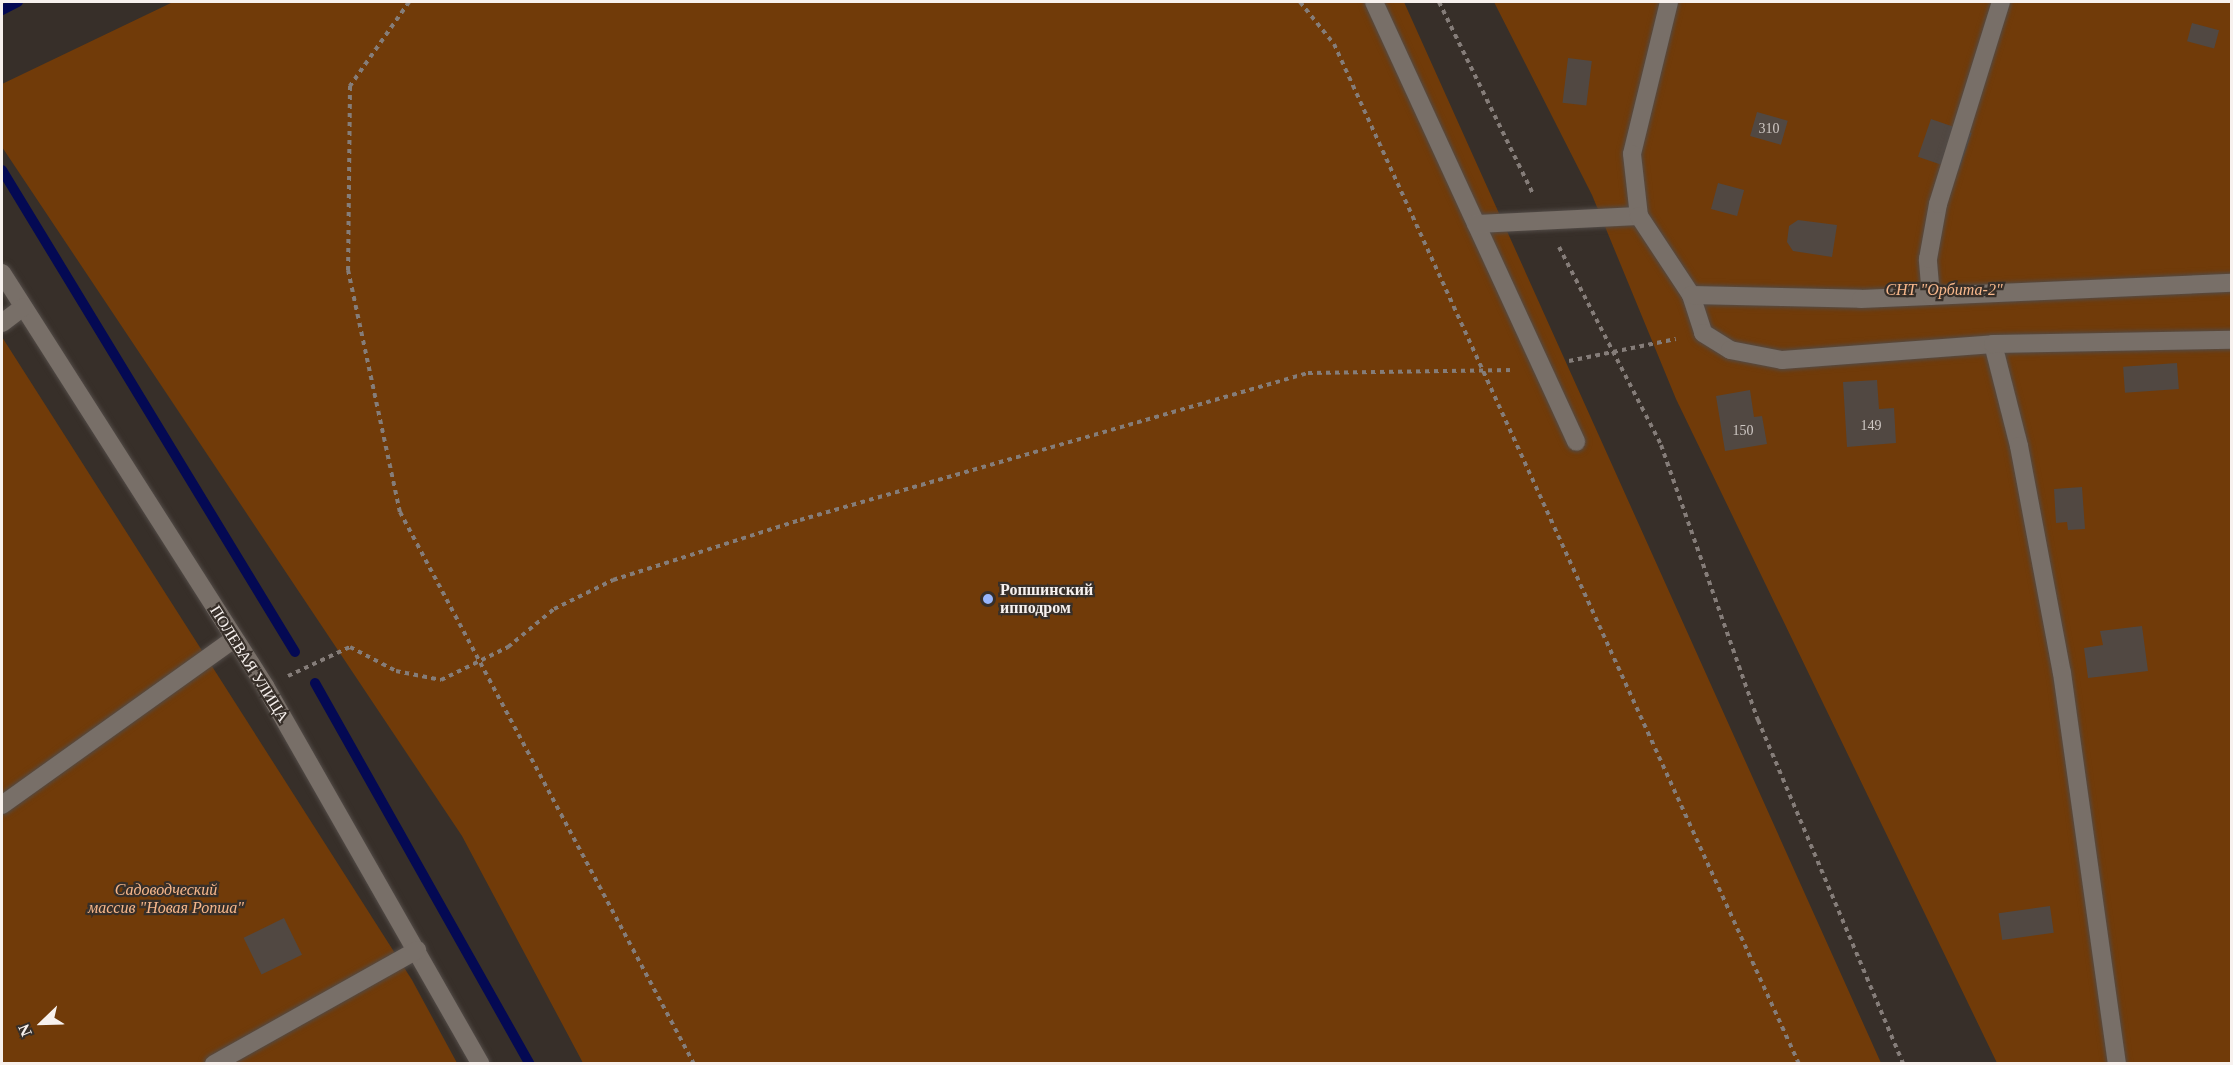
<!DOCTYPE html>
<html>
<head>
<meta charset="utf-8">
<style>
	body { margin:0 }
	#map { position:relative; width:2233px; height:1065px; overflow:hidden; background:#372f29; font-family:"Times New Roman",serif }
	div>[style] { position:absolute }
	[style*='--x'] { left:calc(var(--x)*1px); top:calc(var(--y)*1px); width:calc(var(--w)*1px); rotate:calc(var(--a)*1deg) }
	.green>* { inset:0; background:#713b09 }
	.stream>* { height:10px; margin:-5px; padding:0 5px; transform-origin:5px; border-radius:5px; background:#040953 }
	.building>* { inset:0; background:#514842; transform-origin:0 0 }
	.path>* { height:4px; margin-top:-2px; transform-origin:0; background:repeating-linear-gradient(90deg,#857d79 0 4.5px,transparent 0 9px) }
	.roads { filter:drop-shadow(0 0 2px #524b47) drop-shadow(0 0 2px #524b47) }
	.service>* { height:18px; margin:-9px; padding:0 9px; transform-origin:9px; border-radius:9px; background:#786f68 }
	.minor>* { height:18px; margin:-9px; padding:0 9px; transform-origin:9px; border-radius:9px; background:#786f68 }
	.dots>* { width:16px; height:16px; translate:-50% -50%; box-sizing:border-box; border:3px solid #372f29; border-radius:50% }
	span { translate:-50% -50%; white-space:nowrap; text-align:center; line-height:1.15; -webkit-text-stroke:4.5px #372f29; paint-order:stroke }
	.number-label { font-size:14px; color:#cec7c3 }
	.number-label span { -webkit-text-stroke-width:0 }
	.park-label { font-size:16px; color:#f8b88c; font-style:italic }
	.poi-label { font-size:16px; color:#f7f1ee; font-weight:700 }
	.left { translate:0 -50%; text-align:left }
	.street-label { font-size:16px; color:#f7f1ee }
	.frame { position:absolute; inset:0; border:3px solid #f7f1ee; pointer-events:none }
	.north { position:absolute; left:12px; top:993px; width:60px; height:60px; -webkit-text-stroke:4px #372f29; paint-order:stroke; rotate:247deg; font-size:16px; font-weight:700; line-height:24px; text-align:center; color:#f7f1ee }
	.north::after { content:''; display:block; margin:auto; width:21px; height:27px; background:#f7f1ee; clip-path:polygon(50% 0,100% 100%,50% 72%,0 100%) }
</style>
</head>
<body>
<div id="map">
	<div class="green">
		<div style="clip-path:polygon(173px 2px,1404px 2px,1881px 1063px,583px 1063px,462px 836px,2px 147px,2px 84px)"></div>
		<div style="clip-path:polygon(1494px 2px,2231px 2px,2231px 1063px,1997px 1063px,1676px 399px,1592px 195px)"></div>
		<div style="clip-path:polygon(2px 337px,412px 980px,457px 1063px,2px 1063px)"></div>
	</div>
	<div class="stream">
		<div style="--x:2;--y:10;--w:18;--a:-27"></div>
		<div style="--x:2;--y:170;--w:564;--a:58.71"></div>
		<div style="--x:315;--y:683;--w:437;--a:60.6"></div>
	</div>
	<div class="building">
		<div style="left:2192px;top:23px;width:28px;height:19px;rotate:15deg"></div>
		<div style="left:1568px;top:58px;width:24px;height:45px;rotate:7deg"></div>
		<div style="left:1757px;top:112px;width:32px;height:25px;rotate:16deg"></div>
		<div style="left:1931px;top:119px;width:43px;height:40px;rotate:19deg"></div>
		<div style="left:1718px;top:183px;width:27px;height:27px;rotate:15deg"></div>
		<div style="clip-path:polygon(1798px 220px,1837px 225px,1832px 257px,1793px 251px,1787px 242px,1789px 226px)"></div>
		<div style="left:2177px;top:363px;width:26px;height:54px;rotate:86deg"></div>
		<div style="clip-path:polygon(1877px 380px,1879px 409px,1894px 408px,1896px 443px,1847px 447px,1843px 382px)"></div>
		<div style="clip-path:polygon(1750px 390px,1754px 417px,1762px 416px,1767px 444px,1725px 451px,1716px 396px)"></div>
		<div style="clip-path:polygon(2082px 487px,2085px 529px,2068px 530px,2067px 522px,2056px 523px,2054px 489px)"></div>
		<div style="clip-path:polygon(2142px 626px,2148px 671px,2088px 678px,2084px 648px,2103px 645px,2100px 631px)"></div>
		<div style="left:2050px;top:906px;width:27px;height:52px;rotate:82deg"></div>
		<div style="left:284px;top:918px;width:41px;height:45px;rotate:64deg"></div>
	</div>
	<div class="path">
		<div style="--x:409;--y:2;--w:103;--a:125.1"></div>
		<div style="--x:350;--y:86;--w:184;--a:90.6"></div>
		<div style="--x:348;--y:270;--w:248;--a:77.9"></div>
		<div style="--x:400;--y:512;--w:625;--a:61.96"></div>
		<div style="--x:1300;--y:2;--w:54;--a:51"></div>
		<div style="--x:1334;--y:44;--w:1121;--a:65.49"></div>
		<div style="--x:1439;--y:2;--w:214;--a:63.9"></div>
		<div style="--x:1559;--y:247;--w:223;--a:62.7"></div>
		<div style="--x:1661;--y:445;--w:292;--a:70.6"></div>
		<div style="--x:1758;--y:720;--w:373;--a:67.1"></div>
		<div style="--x:1569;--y:361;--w:109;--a:-11.6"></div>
		<div style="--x:288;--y:676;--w:68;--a:-25.1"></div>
		<div style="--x:350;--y:647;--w:52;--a:27.6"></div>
		<div style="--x:396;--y:671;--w:46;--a:11.3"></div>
		<div style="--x:441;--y:680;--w:75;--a:-26.2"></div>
		<div style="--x:508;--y:647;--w:60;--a:-39.6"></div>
		<div style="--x:554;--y:609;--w:66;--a:-26.2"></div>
		<div style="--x:613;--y:580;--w:196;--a:-17.8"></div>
		<div style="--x:800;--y:520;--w:529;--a:-16.14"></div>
		<div style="--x:1308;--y:373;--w:206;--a:-0.8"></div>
	</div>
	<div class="roads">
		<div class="service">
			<div style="--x:1374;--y:2;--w:484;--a:65.3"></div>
			<div style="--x:1476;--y:224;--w:163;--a:-2.8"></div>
			<div style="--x:1993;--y:344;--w:105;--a:75.7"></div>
			<div style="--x:2019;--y:446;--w:231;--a:79.3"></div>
			<div style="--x:2062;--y:673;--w:395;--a:82"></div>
		</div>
		<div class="minor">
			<div style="--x:1669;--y:2;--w:156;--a:103.7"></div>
			<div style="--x:1632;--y:154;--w:62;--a:83.6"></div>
			<div style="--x:1639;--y:216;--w:95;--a:56.6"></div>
			<div style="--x:1691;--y:295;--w:40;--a:72"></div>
			<div style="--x:1703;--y:333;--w:32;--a:32"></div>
			<div style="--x:1730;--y:350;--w:53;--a:10.9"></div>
			<div style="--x:1782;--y:360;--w:212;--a:-4.3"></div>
			<div style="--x:1993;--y:344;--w:239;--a:-1"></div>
			<div style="--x:2;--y:273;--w:490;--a:57.5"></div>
			<div style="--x:265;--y:686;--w:435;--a:60.3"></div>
			<div style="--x:1691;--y:295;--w:170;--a:1.3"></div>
			<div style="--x:1861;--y:299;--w:371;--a:-2.5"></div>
			<div style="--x:1931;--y:296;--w:37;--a:-95"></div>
			<div style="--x:1928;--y:259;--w:56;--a:-79.7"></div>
			<div style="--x:1938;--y:204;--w:212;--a:-72.7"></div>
			<div style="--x:2;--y:323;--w:26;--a:-37"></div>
			<div style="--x:2;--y:805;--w:285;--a:-35.6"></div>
			<div style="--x:214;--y:1064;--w:233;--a:-29.3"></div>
		</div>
	</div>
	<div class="dots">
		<div style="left:988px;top:599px;background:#98b6fd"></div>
	</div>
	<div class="number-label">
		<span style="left:1769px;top:129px">310</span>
		<span style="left:1871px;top:426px">149</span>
		<span style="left:1743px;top:431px">150</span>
	</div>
	<div class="park-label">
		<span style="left:1944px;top:290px">СНТ "Орбита-2"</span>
		<span style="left:166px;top:899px">Садоводческий<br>массив "Новая Ропша"</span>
	</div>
	<div class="poi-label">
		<span class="left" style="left:1000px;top:599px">Ропшинский<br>ипподром</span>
	</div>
	<div class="street-label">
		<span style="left:249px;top:664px;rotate:58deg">ПОЛЕВАЯ УЛИЦА</span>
	</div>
	<div class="frame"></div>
	<div class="north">N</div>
</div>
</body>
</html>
